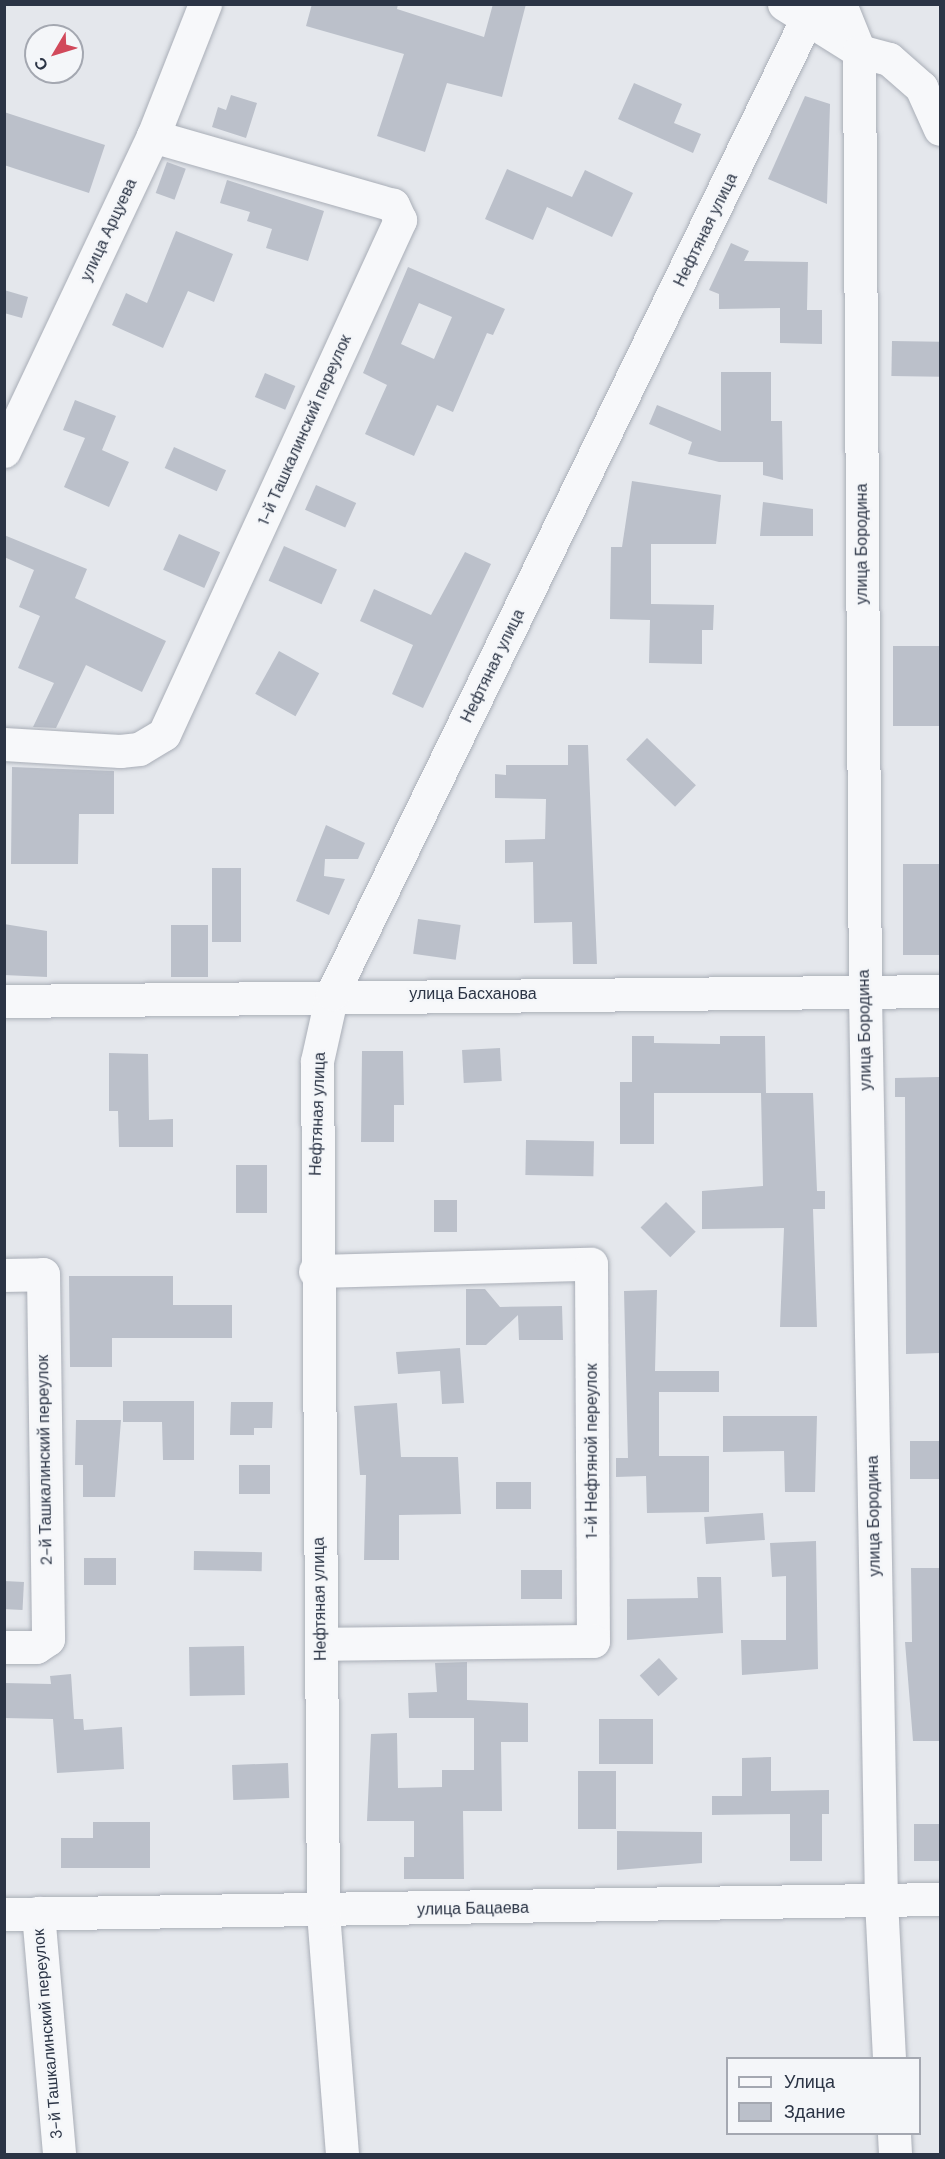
<!DOCTYPE html>
<html>
<head>
<meta charset="utf-8">
<style>
	body { margin:0 }
	#map { position:relative; width:945px; height:2159px; overflow:hidden; background:#e4e7ec; font-family:"DM Sans",sans-serif }
	div>[style] { position:absolute }
	[style*='--x'] { left:calc(var(--x)*1px); top:calc(var(--y)*1px); width:calc(var(--w)*1px); rotate:calc(var(--a)*1deg) }
	.building>* { inset:0; background:#bbc0ca; transform-origin:0 0 }
	.roads { filter:drop-shadow(0 0 2px #a9aeb7) drop-shadow(0 0 2px #a9aeb7) }
	.minor>* { height:33px; margin:-16.5px; padding:0 16.5px; transform-origin:16.5px; border-radius:16.5px; background:#f7f8fa }
	span { translate:-50% -50%; white-space:nowrap; text-align:center; line-height:1.15; -webkit-text-stroke:4.5px #f4f6f9; paint-order:stroke }
	.street-label { font-size:16px; color:#2b3445 }
	.frame { position:absolute; inset:0; border:6px solid #2b3445; pointer-events:none }
	.legend { position:absolute; left:726px; top:2057px; width:195px; height:78px; box-sizing:border-box; background:#f4f6f9; border:2px solid #a4a8b1; margin:0; padding:8px 10px; list-style:none; font-size:18px; color:#2b3445 }
	.legend li { display:flex; align-items:center; gap:12px; height:30px }
	.legend b { width:30px; border:2px solid #a4a8b1 }
	.north { position:absolute; left:24px; top:24px; width:60px; height:60px; box-sizing:border-box; background:#f4f6f9; border:2px solid #a4a8b1; border-radius:50%; rotate:232deg; font-size:16px; font-weight:700; line-height:24px; text-align:center; color:#2b3445 }
	.north::after { content:''; display:block; margin:auto; width:21px; height:27px; background:#d1495b; clip-path:polygon(50% 0,100% 100%,50% 72%,0 100%) }
</style>
</head>
<body>
<div id="map">
	<div class="building">
		<div style="clip-path:polygon(312px 4px,398px 4px,397px 9px,484px 37px,493px 4px,526px 4px,502px 97px,447px 83px,425px 152px,377px 136px,404px 54px,306px 26px)"></div>
		<div style="clip-path:polygon(634px 83px,682px 104px,674px 123px,701px 134px,693px 153px,618px 119px)"></div>
		<div style="clip-path:polygon(231px 95px,257px 103px,246px 138px,212px 127px,218px 107px,226px 110px)"></div>
		<div style="clip-path:polygon(805px 96px,830px 104px,827px 204px,768px 179px)"></div>
		<div style="clip-path:polygon(4px 112px,105px 145px,89px 193px,4px 165px)"></div>
		<div style="left:167px;top:162px;width:20px;height:33px;rotate:20deg"></div>
		<div style="clip-path:polygon(507px 169px,572px 197px,585px 170px,633px 193px,612px 237px,547px 207px,533px 240px,485px 219px)"></div>
		<div style="clip-path:polygon(227px 180px,324px 211px,308px 261px,266px 248px,272px 229px,247px 221px,250px 212px,220px 203px)"></div>
		<div style="clip-path:polygon(176px 231px,233px 254px,214px 302px,188px 291px,163px 348px,112px 325px,126px 293px,147px 303px)"></div>
		<div style="clip-path:polygon(731px 243px,749px 251px,744px 261px,808px 262px,807px 310px,822px 310px,822px 344px,780px 343px,780px 308px,719px 309px,719px 294px,709px 290px)"></div>
		<div style="clip-path:polygon(evenodd,408px 267px,505px 309px,493px 335px,487px 333px,453px 412px,437px 405px,414px 456px,365px 434px,387px 385px,363px 373px,408px 267px,419px 303px,452px 317px,434px 359px,401px 344px,419px 303px)"></div>
		<div style="clip-path:polygon(4px 290px,28px 297px,22px 318px,4px 313px)"></div>
		<div style="left:892px;top:341px;width:48px;height:35px;rotate:1deg"></div>
		<div style="clip-path:polygon(721px 372px,771px 372px,771px 421px,782px 421px,783px 480px,763px 475px,763px 462px,719px 462px,688px 454px,692px 442px,649px 424px,657px 405px,721px 431px)"></div>
		<div style="left:265px;top:373px;width:33px;height:26px;rotate:23deg"></div>
		<div style="clip-path:polygon(75px 400px,116px 416px,102px 450px,129px 462px,109px 507px,64px 487px,85px 438px,63px 430px)"></div>
		<div style="left:174px;top:447px;width:57px;height:23px;rotate:24deg"></div>
		<div style="clip-path:polygon(632px 481px,721px 495px,716px 544px,651px 544px,651px 604px,714px 605px,713px 630px,702px 630px,702px 664px,649px 663px,650px 620px,610px 619px,611px 547px,622px 547px)"></div>
		<div style="left:316px;top:485px;width:44px;height:27px;rotate:24deg"></div>
		<div style="clip-path:polygon(763px 502px,813px 509px,813px 536px,760px 536px)"></div>
		<div style="left:179px;top:534px;width:45px;height:39px;rotate:24deg"></div>
		<div style="clip-path:polygon(4px 535px,87px 569px,75px 598px,166px 641px,142px 692px,86px 665px,56px 728px,33px 727px,54px 683px,18px 668px,40px 616px,19px 607px,34px 570px,4px 557px)"></div>
		<div style="left:284px;top:546px;width:58px;height:38px;rotate:24deg"></div>
		<div style="clip-path:polygon(465px 552px,491px 564px,423px 708px,392px 694px,413px 645px,360px 621px,374px 589px,431px 615px)"></div>
		<div style="left:940px;top:646px;width:80px;height:47px;rotate:90deg"></div>
		<div style="left:279px;top:651px;width:46px;height:49px;rotate:29deg"></div>
		<div style="left:647px;top:738px;width:68px;height:30px;rotate:44deg"></div>
		<div style="clip-path:polygon(568px 745px,588px 745px,597px 964px,573px 964px,572px 922px,534px 923px,533px 862px,505px 863px,505px 840px,545px 839px,546px 799px,495px 798px,495px 774px,506px 775px,506px 765px,568px 765px)"></div>
		<div style="clip-path:polygon(12px 767px,114px 771px,114px 814px,79px 814px,78px 864px,11px 864px)"></div>
		<div style="clip-path:polygon(326px 825px,365px 843px,358px 859px,325px 859px,324px 876px,345px 879px,329px 915px,296px 901px)"></div>
		<div style="left:903px;top:864px;width:37px;height:91px"></div>
		<div style="left:212px;top:868px;width:29px;height:74px"></div>
		<div style="left:418px;top:919px;width:43px;height:35px;rotate:8deg"></div>
		<div style="clip-path:polygon(4px 924px,47px 931px,47px 977px,4px 975px)"></div>
		<div style="left:171px;top:925px;width:37px;height:52px"></div>
		<div style="clip-path:polygon(632px 1036px,654px 1036px,654px 1043px,720px 1044px,720px 1036px,765px 1036px,766px 1093px,654px 1093px,654px 1144px,620px 1144px,620px 1082px,632px 1082px)"></div>
		<div style="left:500px;top:1048px;width:33px;height:38px;rotate:87deg"></div>
		<div style="clip-path:polygon(362px 1051px,403px 1051px,404px 1105px,394px 1105px,394px 1142px,361px 1142px)"></div>
		<div style="clip-path:polygon(109px 1053px,148px 1054px,149px 1120px,173px 1119px,173px 1147px,119px 1147px,118px 1111px,109px 1111px)"></div>
		<div style="clip-path:polygon(939px 1077px,940px 1353px,906px 1354px,905px 1097px,895px 1097px,895px 1078px)"></div>
		<div style="clip-path:polygon(761px 1093px,813px 1093px,817px 1191px,825px 1191px,825px 1209px,813px 1209px,817px 1327px,780px 1327px,784px 1228px,702px 1229px,702px 1191px,763px 1186px)"></div>
		<div style="left:526px;top:1140px;width:68px;height:35px;rotate:1deg"></div>
		<div style="left:236px;top:1165px;width:31px;height:48px"></div>
		<div style="left:434px;top:1200px;width:23px;height:32px"></div>
		<div style="left:666px;top:1202px;width:42px;height:36px;rotate:45deg"></div>
		<div style="clip-path:polygon(69px 1276px,173px 1276px,173px 1305px,232px 1305px,232px 1338px,112px 1338px,112px 1367px,70px 1367px)"></div>
		<div style="clip-path:polygon(466px 1289px,485px 1289px,500px 1307px,562px 1306px,563px 1340px,519px 1340px,518px 1315px,486px 1345px,466px 1345px)"></div>
		<div style="clip-path:polygon(657px 1290px,655px 1371px,719px 1371px,719px 1392px,659px 1392px,659px 1456px,709px 1456px,709px 1512px,647px 1513px,646px 1476px,616px 1477px,616px 1458px,628px 1458px,624px 1291px)"></div>
		<div style="clip-path:polygon(460px 1348px,464px 1403px,442px 1404px,440px 1371px,398px 1374px,396px 1352px)"></div>
		<div style="clip-path:polygon(123px 1401px,194px 1401px,194px 1460px,163px 1460px,162px 1422px,123px 1422px)"></div>
		<div style="clip-path:polygon(231px 1402px,273px 1402px,272px 1428px,254px 1428px,254px 1435px,230px 1435px)"></div>
		<div style="clip-path:polygon(397px 1403px,401px 1457px,458px 1457px,461px 1514px,399px 1515px,399px 1560px,364px 1560px,366px 1475px,360px 1475px,354px 1406px)"></div>
		<div style="clip-path:polygon(723px 1416px,817px 1416px,815px 1492px,785px 1492px,784px 1451px,723px 1452px)"></div>
		<div style="clip-path:polygon(76px 1420px,121px 1420px,115px 1497px,83px 1497px,83px 1465px,75px 1465px)"></div>
		<div style="left:940px;top:1441px;width:38px;height:30px;rotate:90deg"></div>
		<div style="left:239px;top:1465px;width:31px;height:29px"></div>
		<div style="left:496px;top:1482px;width:35px;height:27px"></div>
		<div style="left:763px;top:1513px;width:27px;height:59px;rotate:86deg"></div>
		<div style="clip-path:polygon(816px 1541px,818px 1669px,742px 1675px,741px 1640px,786px 1640px,786px 1576px,772px 1577px,770px 1543px)"></div>
		<div style="left:194px;top:1551px;width:68px;height:19px;rotate:1deg"></div>
		<div style="left:84px;top:1558px;width:32px;height:27px"></div>
		<div style="clip-path:polygon(911px 1568px,940px 1568px,940px 1741px,913px 1741px,905px 1642px,912px 1642px)"></div>
		<div style="left:521px;top:1570px;width:41px;height:29px"></div>
		<div style="clip-path:polygon(697px 1577px,721px 1577px,723px 1633px,627px 1640px,627px 1599px,698px 1598px)"></div>
		<div style="left:4px;top:1581px;width:20px;height:28px;rotate:3deg"></div>
		<div style="left:244px;top:1646px;width:49px;height:55px;rotate:89deg"></div>
		<div style="left:659px;top:1658px;width:28px;height:26px;rotate:48deg"></div>
		<div style="clip-path:polygon(467px 1662px,467px 1700px,528px 1703px,528px 1742px,501px 1742px,502px 1811px,463px 1811px,464px 1879px,404px 1879px,404px 1857px,414px 1857px,414px 1821px,367px 1821px,371px 1734px,397px 1733px,398px 1788px,442px 1787px,442px 1770px,474px 1770px,474px 1718px,409px 1718px,408px 1693px,437px 1692px,435px 1663px)"></div>
		<div style="clip-path:polygon(71px 1674px,74px 1719px,83px 1719px,84px 1730px,122px 1727px,124px 1769px,57px 1773px,53px 1719px,4px 1718px,4px 1683px,51px 1684px,50px 1676px)"></div>
		<div style="left:599px;top:1719px;width:54px;height:45px"></div>
		<div style="clip-path:polygon(771px 1757px,771px 1791px,829px 1790px,829px 1814px,822px 1814px,822px 1861px,790px 1861px,790px 1814px,712px 1815px,712px 1796px,742px 1796px,742px 1758px)"></div>
		<div style="left:288px;top:1763px;width:35px;height:56px;rotate:88deg"></div>
		<div style="left:578px;top:1771px;width:38px;height:58px"></div>
		<div style="clip-path:polygon(93px 1822px,150px 1822px,150px 1868px,61px 1868px,61px 1838px,93px 1838px)"></div>
		<div style="left:914px;top:1824px;width:26px;height:37px"></div>
		<div style="clip-path:polygon(617px 1831px,702px 1832px,702px 1863px,617px 1870px)"></div>
	</div>
	<div class="roads">
		<div class="minor">
			<div style="--x:784;--y:4;--w:89;--a:32.1"></div>
			<div style="--x:859;--y:51;--w:31;--a:15"></div>
			<div style="--x:889;--y:59;--w:43;--a:41.2"></div>
			<div style="--x:921;--y:87;--w:46;--a:65.7"></div>
			<div style="--x:840;--y:4;--w:51;--a:68"></div>
			<div style="--x:859;--y:51;--w:944;--a:89.64"></div>
			<div style="--x:865;--y:995;--w:905;--a:88.99"></div>
			<div style="--x:881;--y:1900;--w:158;--a:87.1"></div>
			<div style="--x:4;--y:451;--w:348;--a:-64.7"></div>
			<div style="--x:153;--y:136;--w:142;--a:-68.5"></div>
			<div style="--x:4;--y:744;--w:116;--a:3.5"></div>
			<div style="--x:120;--y:751;--w:19;--a:-6"></div>
			<div style="--x:139;--y:749;--w:29;--a:-31"></div>
			<div style="--x:164;--y:734;--w:566;--a:-65.34"></div>
			<div style="--x:400;--y:220;--w:17;--a:-115"></div>
			<div style="--x:393;--y:205;--w:250;--a:-164"></div>
			<div style="--x:4;--y:1001;--w:936;--a:-0.61"></div>
			<div style="--x:315;--y:1271;--w:276;--a:-1.5"></div>
			<div style="--x:591;--y:1264;--w:377;--a:89.7"></div>
			<div style="--x:593;--y:1641;--w:272;--a:179.4"></div>
			<div style="--x:4;--y:1275;--w:39;--a:-1"></div>
			<div style="--x:43;--y:1274;--w:365;--a:89.2"></div>
			<div style="--x:48;--y:1639;--w:14;--a:146"></div>
			<div style="--x:36;--y:1647;--w:32;--a:180"></div>
			<div style="--x:38;--y:1913;--w:242;--a:85"></div>
			<div style="--x:4;--y:1914;--w:936;--a:-0.92"></div>
			<div style="--x:894;--y:2134;--w:20;--a:87"></div>
			<div style="--x:342;--y:2154;--w:243;--a:-94.5"></div>
			<div style="--x:323;--y:1912;--w:851;--a:-90.4"></div>
			<div style="--x:317;--y:1061;--w:69;--a:-77.4"></div>
			<div style="--x:332;--y:994;--w:1101;--a:-64.04"></div>
		</div>
	</div>
	<div class="street-label">
		<span style="left:109px;top:230px;rotate:-65deg">улица Арцуева</span>
		<span style="left:706px;top:230px;rotate:-64deg">Нефтяная улица</span>
		<span style="left:305px;top:430px;rotate:-66deg">1-й Ташкалинский переулок</span>
		<span style="left:862px;top:544px;rotate:-90deg">улица Бородина</span>
		<span style="left:493px;top:666px;rotate:-64deg">Нефтяная улица</span>
		<span style="left:473px;top:994px">улица Басханова</span>
		<span style="left:865px;top:1030px;rotate:-91deg">улица Бородина</span>
		<span style="left:318px;top:1114px;rotate:-88deg">Нефтяная улица</span>
		<span style="left:592px;top:1451px;rotate:-90deg">1-й Нефтяной переулок</span>
		<span style="left:45px;top:1460px;rotate:-91deg">2-й Ташкалинский переулок</span>
		<span style="left:874px;top:1516px;rotate:-91deg">улица Бородина</span>
		<span style="left:320px;top:1599px;rotate:-91deg">Нефтяная улица</span>
		<span style="left:473px;top:1909px;rotate:-1deg">улица Бацаева</span>
		<span style="left:48px;top:2034px;rotate:-95deg">3-й Ташкалинский переулок</span>
	</div>
	<div class="frame"></div>
	<ul class="legend">
	<li><b style="height:8px;background:#f7f8fa"></b>Улица</li>
	<li><b style="height:16px;background:#bbc0ca"></b>Здание</li>
	</ul>
	<div class="north">С</div>
</div>
</body>
</html>
